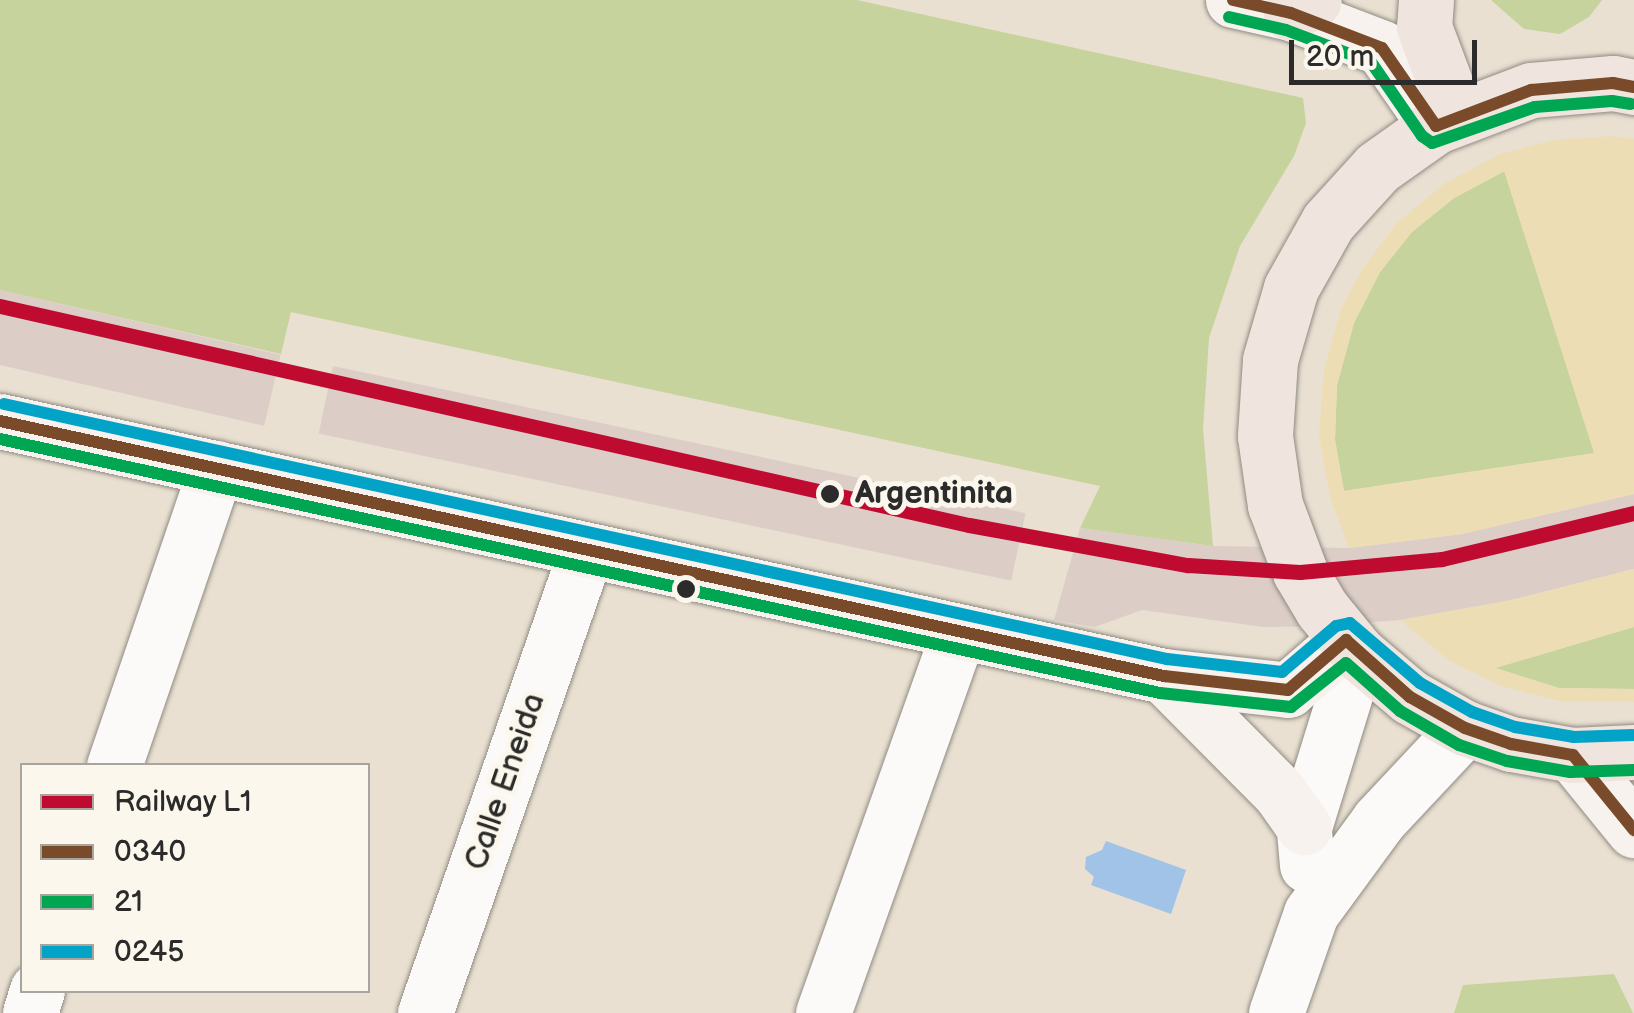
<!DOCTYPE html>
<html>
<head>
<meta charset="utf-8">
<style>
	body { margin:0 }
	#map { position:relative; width:1634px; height:1013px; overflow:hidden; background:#e9e0d1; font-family:"Balsamiq Sans",sans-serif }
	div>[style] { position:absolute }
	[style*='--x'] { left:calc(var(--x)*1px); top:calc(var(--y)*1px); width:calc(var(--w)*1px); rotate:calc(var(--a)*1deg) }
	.industrial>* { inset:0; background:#dccec7; transform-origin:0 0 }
	.green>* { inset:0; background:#c6d39c }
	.sand>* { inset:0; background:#ecddb5 }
	.water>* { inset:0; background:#a0c3e7 }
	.roads { filter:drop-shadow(0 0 2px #908b83) drop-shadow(0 0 2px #908b83) }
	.minor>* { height:55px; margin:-27.5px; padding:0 27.5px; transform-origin:27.5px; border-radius:27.5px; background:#fcfaf8 }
	.tertiary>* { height:55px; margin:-27.5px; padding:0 27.5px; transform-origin:27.5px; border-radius:27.5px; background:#fcfaf8 }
	.secondary>* { height:55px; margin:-27.5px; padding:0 27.5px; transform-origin:27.5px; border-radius:27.5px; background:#f7f2ee }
	.primary>* { height:55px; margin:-27.5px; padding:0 27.5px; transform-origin:27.5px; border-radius:27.5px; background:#efe5de }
	.bus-1>* { height:12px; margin:-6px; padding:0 6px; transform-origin:6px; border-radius:6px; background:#7a4b2a }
	.bus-2>* { height:12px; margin:-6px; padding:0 6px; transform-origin:6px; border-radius:6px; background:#00a651 }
	.bus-3>* { height:12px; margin:-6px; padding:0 6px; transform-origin:6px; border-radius:6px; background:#02a3c6 }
	.rail-1>* { height:15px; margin:-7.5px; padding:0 7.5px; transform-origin:7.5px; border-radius:7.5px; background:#c00b31 }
	.dots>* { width:28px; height:28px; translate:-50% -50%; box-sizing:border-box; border:5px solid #fbf7ec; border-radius:50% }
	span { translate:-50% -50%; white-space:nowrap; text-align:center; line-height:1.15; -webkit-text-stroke:10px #fbf7ec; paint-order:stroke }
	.stop-label { font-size:32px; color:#2b2b2b; font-weight:700 }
	.left { translate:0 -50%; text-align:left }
	.street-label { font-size:32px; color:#2b2b2b }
	.legend { position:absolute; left:20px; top:763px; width:350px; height:230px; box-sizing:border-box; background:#fbf7ec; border:2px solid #a8a59f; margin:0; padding:12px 18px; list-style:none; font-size:30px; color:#2b2b2b }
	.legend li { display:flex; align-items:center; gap:20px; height:50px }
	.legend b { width:50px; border:2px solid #a8a59f }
	.scale { position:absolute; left:1289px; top:40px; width:188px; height:45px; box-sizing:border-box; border:5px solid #2b2b2b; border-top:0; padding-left:12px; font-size:30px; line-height:35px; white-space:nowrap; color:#2b2b2b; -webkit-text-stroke:8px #fbf7ec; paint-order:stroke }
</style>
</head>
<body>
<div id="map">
	<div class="industrial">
		<div style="left:0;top:290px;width:288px;height:73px;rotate:13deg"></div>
		<div style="left:333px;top:366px;width:708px;height:69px;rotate:12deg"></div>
		<div style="clip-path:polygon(1634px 494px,1634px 569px,1507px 601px,1400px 620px,1322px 626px,1263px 627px,1142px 610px,1095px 627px,1054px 620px,1080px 528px,1213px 546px,1349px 548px,1462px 534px)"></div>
	</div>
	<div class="green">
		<div style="clip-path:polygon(0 0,857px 0,1303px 98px,1306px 123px,1294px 156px,1240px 246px,1209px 338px,1203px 429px,1213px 546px,1080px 528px,1100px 486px,291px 312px,281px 354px,0 290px)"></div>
		<div style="clip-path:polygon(1491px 0,1602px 0,1589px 17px,1560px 34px,1524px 29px)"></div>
		<div style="clip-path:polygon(1505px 171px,1595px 453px,1344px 491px,1335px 440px,1337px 385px,1354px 323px,1380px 272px,1412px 232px,1454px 198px)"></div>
		<div style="clip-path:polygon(1634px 627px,1634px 689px,1559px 688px,1494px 668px)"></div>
		<div style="clip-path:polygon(1614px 974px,1633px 1013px,1454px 1013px,1463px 985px)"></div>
	</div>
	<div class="sand">
		<div style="clip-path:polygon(evenodd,1612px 136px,1634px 139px,1634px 494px,1462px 534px,1349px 548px,1330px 497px,1319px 436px,1324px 370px,1341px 309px,1363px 268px,1397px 223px,1444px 184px,1500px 154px,1553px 140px,1612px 136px,1504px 171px,1594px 453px,1344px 491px,1335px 440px,1337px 385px,1354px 323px,1380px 272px,1412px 232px,1454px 198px,1504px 171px)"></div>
		<div style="clip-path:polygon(1634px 569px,1634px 627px,1496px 668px,1559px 688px,1634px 689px,1634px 702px,1559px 701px,1501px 686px,1450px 661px,1400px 620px,1507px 601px)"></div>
	</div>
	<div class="water">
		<div style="clip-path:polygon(1106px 841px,1186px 870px,1171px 914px,1091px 885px,1094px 877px,1085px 869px,1086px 857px,1102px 850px)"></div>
	</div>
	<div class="roads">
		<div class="minor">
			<div style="--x:114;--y:766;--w:315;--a:-71.1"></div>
			<div style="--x:30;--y:1013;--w:24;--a:-73"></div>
			<div style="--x:425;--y:1013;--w:490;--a:-70.8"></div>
			<div style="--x:823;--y:1013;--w:402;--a:-70.4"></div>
		</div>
		<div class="tertiary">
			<div style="--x:1307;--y:865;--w:38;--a:-95"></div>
			<div style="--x:1304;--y:827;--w:182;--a:-72.8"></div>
			<div style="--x:1276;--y:1013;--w:106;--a:-70.7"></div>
			<div style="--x:1311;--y:913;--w:115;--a:-53.8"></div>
			<div style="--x:1379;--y:820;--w:126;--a:-46.9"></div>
		</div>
		<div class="secondary">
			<div style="--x:1233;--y:0;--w:59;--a:12.6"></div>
			<div style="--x:1291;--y:13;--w:97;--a:21"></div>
			<div style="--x:1382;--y:48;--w:95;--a:55.3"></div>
			<div style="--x:0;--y:421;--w:1192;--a:12.36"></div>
			<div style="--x:1164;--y:676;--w:125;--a:6.4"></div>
			<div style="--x:1288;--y:690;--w:77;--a:-40.8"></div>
			<div style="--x:1164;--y:676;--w:165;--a:45.2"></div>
			<div style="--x:1280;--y:793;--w:42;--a:54.8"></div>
			<div style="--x:1573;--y:755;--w:97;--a:50.9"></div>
		</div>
		<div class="primary">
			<div style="--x:1426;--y:0;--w:27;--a:94"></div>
			<div style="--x:1424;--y:27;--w:94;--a:69.4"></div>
			<div style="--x:1291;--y:13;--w:26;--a:-29"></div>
			<div style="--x:1634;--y:87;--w:21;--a:-169"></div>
			<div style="--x:1613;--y:83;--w:82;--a:175.1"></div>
			<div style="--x:1531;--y:90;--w:102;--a:159.2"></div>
			<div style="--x:1436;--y:126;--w:72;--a:144.6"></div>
			<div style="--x:1377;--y:168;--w:73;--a:132.2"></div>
			<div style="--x:1328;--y:222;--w:76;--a:119.3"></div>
			<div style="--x:1291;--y:288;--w:75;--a:106.3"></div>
			<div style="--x:1270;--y:360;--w:76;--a:93.8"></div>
			<div style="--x:1265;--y:436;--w:70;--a:81.8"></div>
			<div style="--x:1275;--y:505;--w:72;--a:69.5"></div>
			<div style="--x:1300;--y:572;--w:43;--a:59.3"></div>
			<div style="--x:1322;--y:609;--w:57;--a:50.7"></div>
			<div style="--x:1358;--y:653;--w:68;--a:40.2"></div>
			<div style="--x:1410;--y:697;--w:63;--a:29.4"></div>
			<div style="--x:1465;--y:728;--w:49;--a:19.2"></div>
			<div style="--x:1511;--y:744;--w:63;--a:10.1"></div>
			<div style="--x:1573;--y:755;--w:61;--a:-2.8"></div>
		</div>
	</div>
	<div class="bus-1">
		<div style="--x:1233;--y:0;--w:59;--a:12.6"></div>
		<div style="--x:1291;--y:13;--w:97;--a:21"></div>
		<div style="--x:1382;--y:48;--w:95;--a:55.3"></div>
		<div style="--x:1436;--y:126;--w:102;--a:-20.8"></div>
		<div style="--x:1531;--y:90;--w:82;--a:-4.9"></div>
		<div style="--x:1613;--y:83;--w:21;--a:11"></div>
		<div style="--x:0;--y:421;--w:1192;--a:12.36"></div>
		<div style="--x:1164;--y:676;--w:125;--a:6.4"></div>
		<div style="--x:1288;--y:690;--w:77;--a:-40.8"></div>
		<div style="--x:1346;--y:640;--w:86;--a:41.7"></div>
		<div style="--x:1410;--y:697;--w:63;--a:29.4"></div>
		<div style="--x:1465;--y:728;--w:49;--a:19.2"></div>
		<div style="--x:1511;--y:744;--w:63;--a:10.1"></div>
		<div style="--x:1573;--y:755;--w:97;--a:50.9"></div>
	</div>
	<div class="bus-2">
		<div style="--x:1229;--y:17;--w:58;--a:12.8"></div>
		<div style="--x:1286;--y:30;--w:91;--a:20.6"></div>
		<div style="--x:1371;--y:62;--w:90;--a:55.4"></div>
		<div style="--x:1422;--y:136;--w:12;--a:35"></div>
		<div style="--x:1432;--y:143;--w:109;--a:-19.3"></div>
		<div style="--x:1535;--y:107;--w:77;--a:-4.5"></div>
		<div style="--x:1612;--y:101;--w:19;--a:9"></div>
		<div style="--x:0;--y:439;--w:1187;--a:12.35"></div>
		<div style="--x:1160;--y:693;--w:132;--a:6.1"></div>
		<div style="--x:1291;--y:707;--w:70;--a:-38.7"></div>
		<div style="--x:1346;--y:663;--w:72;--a:41.6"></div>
		<div style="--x:1400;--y:711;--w:68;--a:30"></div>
		<div style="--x:1459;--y:745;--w:51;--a:18.4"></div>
		<div style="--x:1507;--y:761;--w:64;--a:9.9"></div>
		<div style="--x:1570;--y:772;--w:64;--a:-1.8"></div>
	</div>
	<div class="bus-3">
		<div style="--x:4;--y:404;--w:1191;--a:12.37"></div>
		<div style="--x:1167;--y:659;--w:116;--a:6.4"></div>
		<div style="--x:1282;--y:672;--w:71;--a:-40.4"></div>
		<div style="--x:1336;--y:626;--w:14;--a:-12"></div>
		<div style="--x:1350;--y:623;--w:92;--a:40.6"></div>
		<div style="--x:1420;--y:683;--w:60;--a:29.1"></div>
		<div style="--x:1472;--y:712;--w:46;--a:19.2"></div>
		<div style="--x:1515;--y:727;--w:60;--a:9.6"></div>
		<div style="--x:1574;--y:737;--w:59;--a:-1.9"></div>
	</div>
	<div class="rail-1">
		<div style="--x:0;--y:306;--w:993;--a:12.74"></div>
		<div style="--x:969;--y:525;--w:223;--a:10.4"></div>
		<div style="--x:1188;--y:565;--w:112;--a:3.6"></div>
		<div style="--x:1300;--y:572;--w:143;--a:-5.2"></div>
		<div style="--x:1442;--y:559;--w:197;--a:-13.5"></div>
	</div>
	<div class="dots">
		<div style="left:830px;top:494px;background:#2b2b2b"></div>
		<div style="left:686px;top:589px;background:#2b2b2b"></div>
	</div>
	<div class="stop-label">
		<span class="left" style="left:855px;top:494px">Argentinita</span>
	</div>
	<div class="street-label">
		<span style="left:506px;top:782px;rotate:-71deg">Calle Eneida</span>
	</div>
	<ul class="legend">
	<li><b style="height:12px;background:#c00b31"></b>Railway L1</li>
	<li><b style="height:12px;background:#7a4b2a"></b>0340</li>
	<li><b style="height:12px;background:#00a651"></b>21</li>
	<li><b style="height:12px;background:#02a3c6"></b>0245</li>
	</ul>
	<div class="scale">20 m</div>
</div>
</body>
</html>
